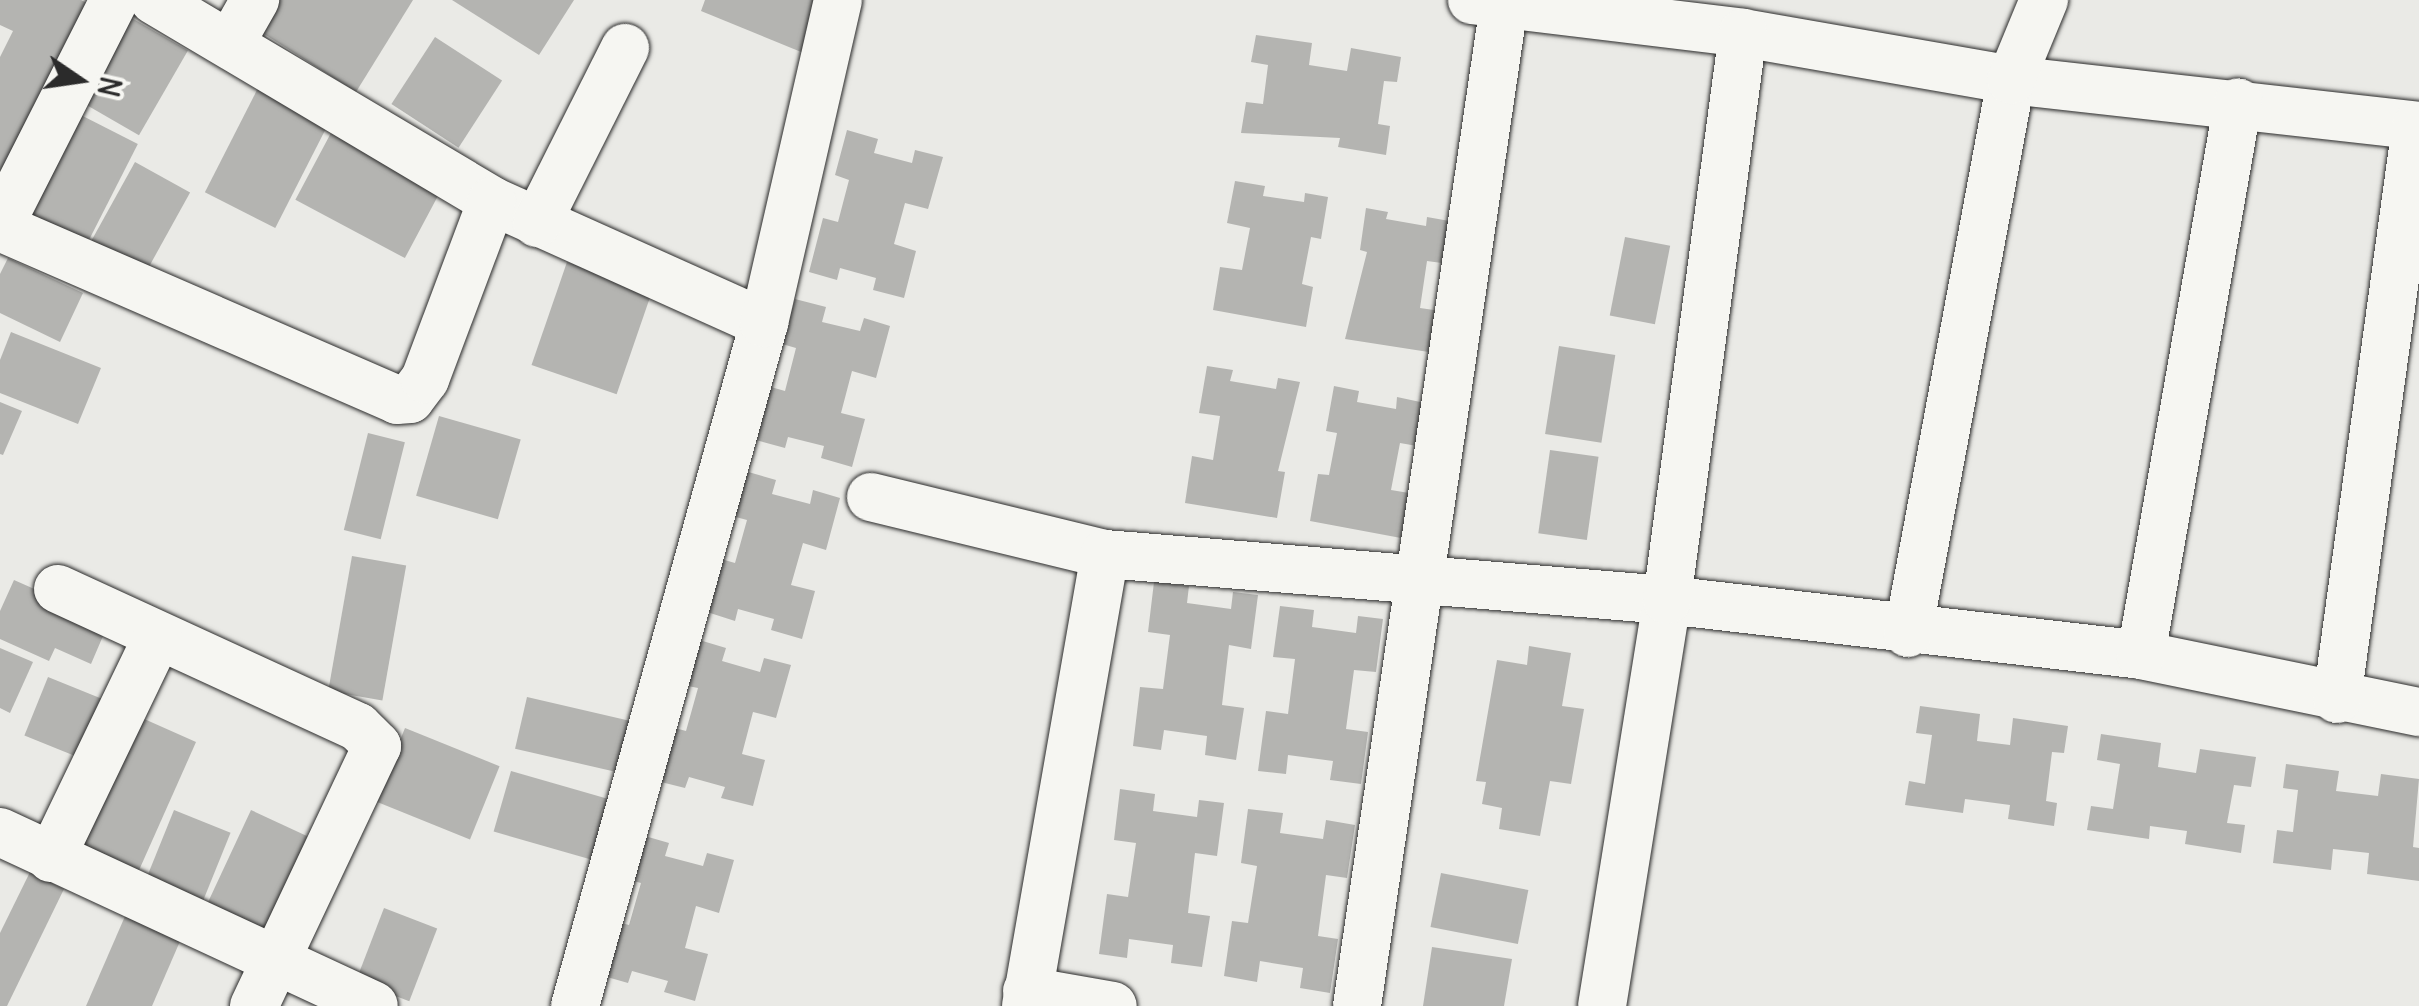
<!DOCTYPE html>
<html>
<head>
<meta charset="utf-8">
<style>
	body { margin:0 }
	#map { position:relative; width:2419px; height:1006px; overflow:hidden; background:#eaeae6; font-family:Delius,sans-serif }
	div>[style] { position:absolute }
	[style*='--x'] { left:calc(var(--x)*1px); top:calc(var(--y)*1px); width:calc(var(--w)*1px); rotate:calc(var(--a)*1deg) }
	.building>* { inset:0; background:#b4b4b1; transform-origin:0 0 }
	.roads { filter:drop-shadow(0 0 2px #2b2b2b) drop-shadow(0 0 2px #2b2b2b) }
	.minor>* { height:48px; margin:-24px; padding:0 24px; transform-origin:24px; border-radius:24px; background:#f6f6f2 }
	span { translate:-50% -50%; white-space:nowrap; text-align:center; line-height:1.15; -webkit-text-stroke:8px #f6f6f2; paint-order:stroke }
	.north { position:absolute; left:30px; top:30px; width:100px; height:100px; -webkit-text-stroke:8px #f6f6f2; paint-order:stroke; rotate:103deg; font-size:28px; font-weight:700; line-height:40px; text-align:center; color:#2b2b2b }
	.north::after { content:''; display:block; margin:auto; width:35px; height:45px; background:#2b2b2b; clip-path:polygon(50% 0,100% 100%,50% 72%,0 100%) }
</style>
</head>
<body>
<div id="map">
	<div class="building">
		<div style="clip-path:polygon(0 0,81px 0,95px 7px,0 201px,0 57px,13px 31px,0 25px)"></div>
		<div style="clip-path:polygon(277px 0,413px 0,356px 92px,258px 30px)"></div>
		<div style="clip-path:polygon(452px 0,574px 0,539px 55px)"></div>
		<div style="clip-path:polygon(705px 0,822px 0,806px 54px,701px 11px)"></div>
		<div style="left:123px;top:13px;width:75px;height:98px;rotate:30deg"></div>
		<div style="clip-path:polygon(1256px 35px,1312px 43px,1309px 65px,1347px 71px,1351px 48px,1401px 57px,1397px 82px,1384px 81px,1378px 124px,1390px 126px,1386px 155px,1338px 147px,1340px 138px,1241px 133px,1246px 102px,1263px 104px,1268px 65px,1251px 62px)"></div>
		<div style="left:435px;top:37px;width:80px;height:80px;rotate:33deg"></div>
		<div style="left:258px;top:88px;width:79px;height:117px;rotate:27deg"></div>
		<div style="left:71px;top:110px;width:75px;height:125px;rotate:27deg"></div>
		<div style="clip-path:polygon(847px 130px,878px 139px,874px 153px,912px 163px,915px 150px,943px 157px,928px 209px,905px 203px,894px 244px,916px 251px,904px 298px,873px 290px,876px 278px,840px 268px,837px 280px,809px 272px,823px 218px,838px 222px,849px 180px,835px 175px)"></div>
		<div style="left:332px;top:131px;width:124px;height:78px;rotate:28deg"></div>
		<div style="left:135px;top:162px;width:63px;height:106px;rotate:29deg"></div>
		<div style="clip-path:polygon(1235px 181px,1265px 186px,1263px 196px,1304px 202px,1305px 193px,1328px 197px,1321px 239px,1311px 237px,1302px 284px,1313px 287px,1306px 327px,1213px 310px,1220px 267px,1242px 270px,1250px 228px,1227px 223px)"></div>
		<div style="clip-path:polygon(1366px 208px,1388px 212px,1386px 219px,1426px 226px,1427px 217px,1455px 222px,1449px 264px,1427px 261px,1420px 308px,1441px 311px,1435px 353px,1345px 339px,1367px 252px,1360px 250px)"></div>
		<div style="left:1625px;top:237px;width:46px;height:80px;rotate:11deg"></div>
		<div style="clip-path:polygon(8px 258px,83px 293px,60px 342px,0 313px,0 274px)"></div>
		<div style="left:567px;top:262px;width:90px;height:109px;rotate:19deg"></div>
		<div style="clip-path:polygon(795px 299px,826px 307px,822px 322px,860px 331px,864px 318px,890px 326px,876px 378px,852px 371px,841px 413px,865px 419px,852px 467px,821px 458px,824px 446px,788px 437px,785px 448px,756px 440px,771px 387px,785px 391px,796px 348px,782px 344px)"></div>
		<div style="clip-path:polygon(11px 332px,101px 368px,78px 424px,0 393px,0 360px)"></div>
		<div style="left:1559px;top:346px;width:57px;height:89px;rotate:9deg"></div>
		<div style="clip-path:polygon(1207px 366px,1233px 370px,1230px 381px,1276px 389px,1278px 378px,1300px 382px,1278px 471px,1285px 472px,1277px 518px,1185px 503px,1192px 456px,1213px 460px,1220px 416px,1199px 413px)"></div>
		<div style="clip-path:polygon(1334px 386px,1359px 391px,1357px 402px,1396px 409px,1397px 397px,1425px 403px,1417px 446px,1400px 443px,1391px 490px,1409px 493px,1401px 538px,1310px 521px,1318px 474px,1329px 475px,1337px 433px,1326px 431px)"></div>
		<div style="clip-path:polygon(0 402px,22px 411px,3px 455px,0 454px)"></div>
		<div style="left:439px;top:416px;width:85px;height:83px;rotate:16deg"></div>
		<div style="left:368px;top:433px;width:38px;height:100px;rotate:14deg"></div>
		<div style="left:1550px;top:450px;width:49px;height:84px;rotate:8deg"></div>
		<div style="clip-path:polygon(745px 471px,776px 480px,772px 494px,810px 504px,813px 490px,840px 498px,826px 550px,803px 543px,791px 585px,815px 591px,802px 639px,771px 630px,774px 619px,738px 609px,735px 621px,707px 612px,721px 559px,735px 563px,747px 520px,732px 516px)"></div>
		<div style="left:352px;top:556px;width:55px;height:137px;rotate:10deg"></div>
		<div style="clip-path:polygon(14px 580px,109px 622px,91px 664px,55px 648px,49px 661px,0 639px,0 611px)"></div>
		<div style="clip-path:polygon(1154px 582px,1189px 586px,1187px 603px,1231px 609px,1233px 592px,1258px 595px,1251px 649px,1229px 645px,1222px 705px,1244px 708px,1236px 760px,1205px 755px,1207px 736px,1164px 730px,1161px 750px,1133px 746px,1140px 687px,1163px 689px,1170px 635px,1148px 632px)"></div>
		<div style="clip-path:polygon(1280px 606px,1314px 610px,1312px 627px,1356px 633px,1358px 616px,1383px 619px,1376px 672px,1354px 670px,1346px 729px,1368px 732px,1361px 784px,1330px 780px,1333px 761px,1288px 755px,1286px 774px,1258px 771px,1266px 711px,1288px 714px,1295px 659px,1273px 657px)"></div>
		<div style="clip-path:polygon(696px 639px,726px 648px,722px 661px,760px 672px,764px 658px,791px 665px,776px 718px,753px 712px,742px 754px,765px 760px,753px 806px,721px 798px,725px 787px,689px 777px,685px 788px,657px 781px,671px 727px,686px 731px,698px 688px,683px 685px)"></div>
		<div style="clip-path:polygon(1529px 646px,1571px 653px,1562px 706px,1584px 709px,1571px 784px,1550px 781px,1540px 836px,1499px 829px,1502px 808px,1482px 804px,1486px 782px,1476px 781px,1497px 660px,1527px 665px)"></div>
		<div style="clip-path:polygon(0 648px,33px 662px,10px 713px,0 708px)"></div>
		<div style="left:48px;top:677px;width:66px;height:63px;rotate:22deg"></div>
		<div style="left:527px;top:697px;width:114px;height:53px;rotate:13deg"></div>
		<div style="clip-path:polygon(1920px 706px,1980px 714px,1977px 741px,2010px 745px,2013px 718px,2068px 726px,2064px 753px,2052px 752px,2046px 801px,2057px 803px,2054px 826px,2008px 819px,2010px 805px,1965px 799px,1963px 813px,1905px 805px,1909px 781px,1925px 784px,1932px 735px,1916px 733px)"></div>
		<div style="left:133px;top:714px;width:69px;height:152px;rotate:24deg"></div>
		<div style="left:405px;top:728px;width:102px;height:79px;rotate:22deg"></div>
		<div style="clip-path:polygon(2101px 734px,2161px 743px,2158px 767px,2196px 773px,2200px 749px,2256px 757px,2251px 787px,2234px 785px,2227px 823px,2245px 825px,2241px 853px,2185px 844px,2187px 831px,2150px 826px,2149px 839px,2087px 830px,2091px 806px,2113px 809px,2120px 764px,2097px 760px)"></div>
		<div style="clip-path:polygon(2286px 764px,2339px 771px,2336px 791px,2378px 796px,2381px 774px,2419px 779px,2413px 847px,2419px 848px,2419px 881px,2367px 874px,2369px 853px,2333px 849px,2331px 870px,2273px 863px,2277px 830px,2293px 832px,2298px 790px,2283px 788px)"></div>
		<div style="left:511px;top:771px;width:114px;height:63px;rotate:16deg"></div>
		<div style="clip-path:polygon(1120px 789px,1155px 794px,1153px 811px,1197px 817px,1199px 800px,1224px 803px,1217px 856px,1195px 853px,1188px 913px,1210px 916px,1202px 967px,1171px 963px,1173px 945px,1129px 939px,1127px 958px,1099px 954px,1107px 894px,1128px 897px,1136px 843px,1114px 840px)"></div>
		<div style="clip-path:polygon(1248px 809px,1283px 813px,1280px 833px,1323px 839px,1326px 820px,1355px 825px,1347px 878px,1326px 875px,1318px 936px,1338px 939px,1330px 993px,1300px 988px,1303px 968px,1260px 961px,1257px 982px,1224px 976px,1232px 921px,1248px 923px,1257px 866px,1241px 863px)"></div>
		<div style="left:174px;top:810px;width:61px;height:89px;rotate:22deg"></div>
		<div style="left:251px;top:810px;width:67px;height:106px;rotate:25deg"></div>
		<div style="clip-path:polygon(638px 834px,669px 843px,665px 856px,703px 866px,707px 853px,734px 860px,719px 913px,696px 906px,685px 948px,708px 954px,695px 1001px,664px 992px,668px 981px,632px 971px,628px 983px,600px 975px,614px 921px,629px 925px,641px 883px,626px 879px)"></div>
		<div style="clip-path:polygon(30px 872px,64px 889px,7px 1006px,0 1006px,0 933px)"></div>
		<div style="left:1441px;top:873px;width:89px;height:55px;rotate:11deg"></div>
		<div style="clip-path:polygon(129px 907px,184px 932px,152px 1006px,86px 1006px)"></div>
		<div style="left:384px;top:908px;width:57px;height:78px;rotate:21deg"></div>
		<div style="clip-path:polygon(1432px 947px,1512px 959px,1504px 1006px,1423px 1006px)"></div>
	</div>
	<div class="roads">
		<div class="minor">
			<div style="--x:154;--y:0;--w:393;--a:30.7"></div>
			<div style="--x:492;--y:201;--w:298;--a:24.2"></div>
			<div style="--x:1472;--y:0;--w:273;--a:6.9"></div>
			<div style="--x:1743;--y:33;--w:272;--a:9.9"></div>
			<div style="--x:2011;--y:80;--w:411;--a:6.4"></div>
			<div style="--x:230;--y:44;--w:51;--a:-60.4"></div>
			<div style="--x:537;--y:223;--w:196;--a:-63.3"></div>
			<div style="--x:0;--y:225;--w:252;--a:-63.1"></div>
			<div style="--x:0;--y:227;--w:433;--a:23.5"></div>
			<div style="--x:397;--y:400;--w:13;--a:-4"></div>
			<div style="--x:410;--y:399;--w:25;--a:-53"></div>
			<div style="--x:425;--y:379;--w:190;--a:-69.4"></div>
			<div style="--x:871;--y:497;--w:241;--a:13.7"></div>
			<div style="--x:1105;--y:554;--w:564;--a:4.68"></div>
			<div style="--x:1667;--y:600;--w:477;--a:6.6"></div>
			<div style="--x:2141;--y:655;--w:284;--a:11.6"></div>
			<div style="--x:58;--y:589;--w:330;--a:24.7"></div>
			<div style="--x:358;--y:727;--w:27;--a:45"></div>
			<div style="--x:377;--y:746;--w:288;--a:115.3"></div>
			<div style="--x:1908;--y:633;--w:563;--a:-79.45"></div>
			<div style="--x:2011;--y:80;--w:87;--a:-67.6"></div>
			<div style="--x:2141;--y:655;--w:561;--a:-80.05"></div>
			<div style="--x:2337;--y:699;--w:578;--a:-82.15"></div>
			<div style="--x:0;--y:832;--w:412;--a:24.9"></div>
			<div style="--x:51;--y:858;--w:246;--a:-64.3"></div>
			<div style="--x:1027;--y:991;--w:87;--a:9.9"></div>
			<div style="--x:575;--y:1006;--w:709;--a:-74.53"></div>
			<div style="--x:764;--y:323;--w:331;--a:-77.1"></div>
			<div style="--x:1026;--y:1006;--w:459;--a:-80.1"></div>
			<div style="--x:1357;--y:1006;--w:1013;--a:-81.65"></div>
			<div style="--x:1602;--y:1006;--w:411;--a:-80.9"></div>
			<div style="--x:1667;--y:600;--w:572;--a:-82.37"></div>
		</div>
	</div>
	<div class="north">N</div>
</div>
</body>
</html>
